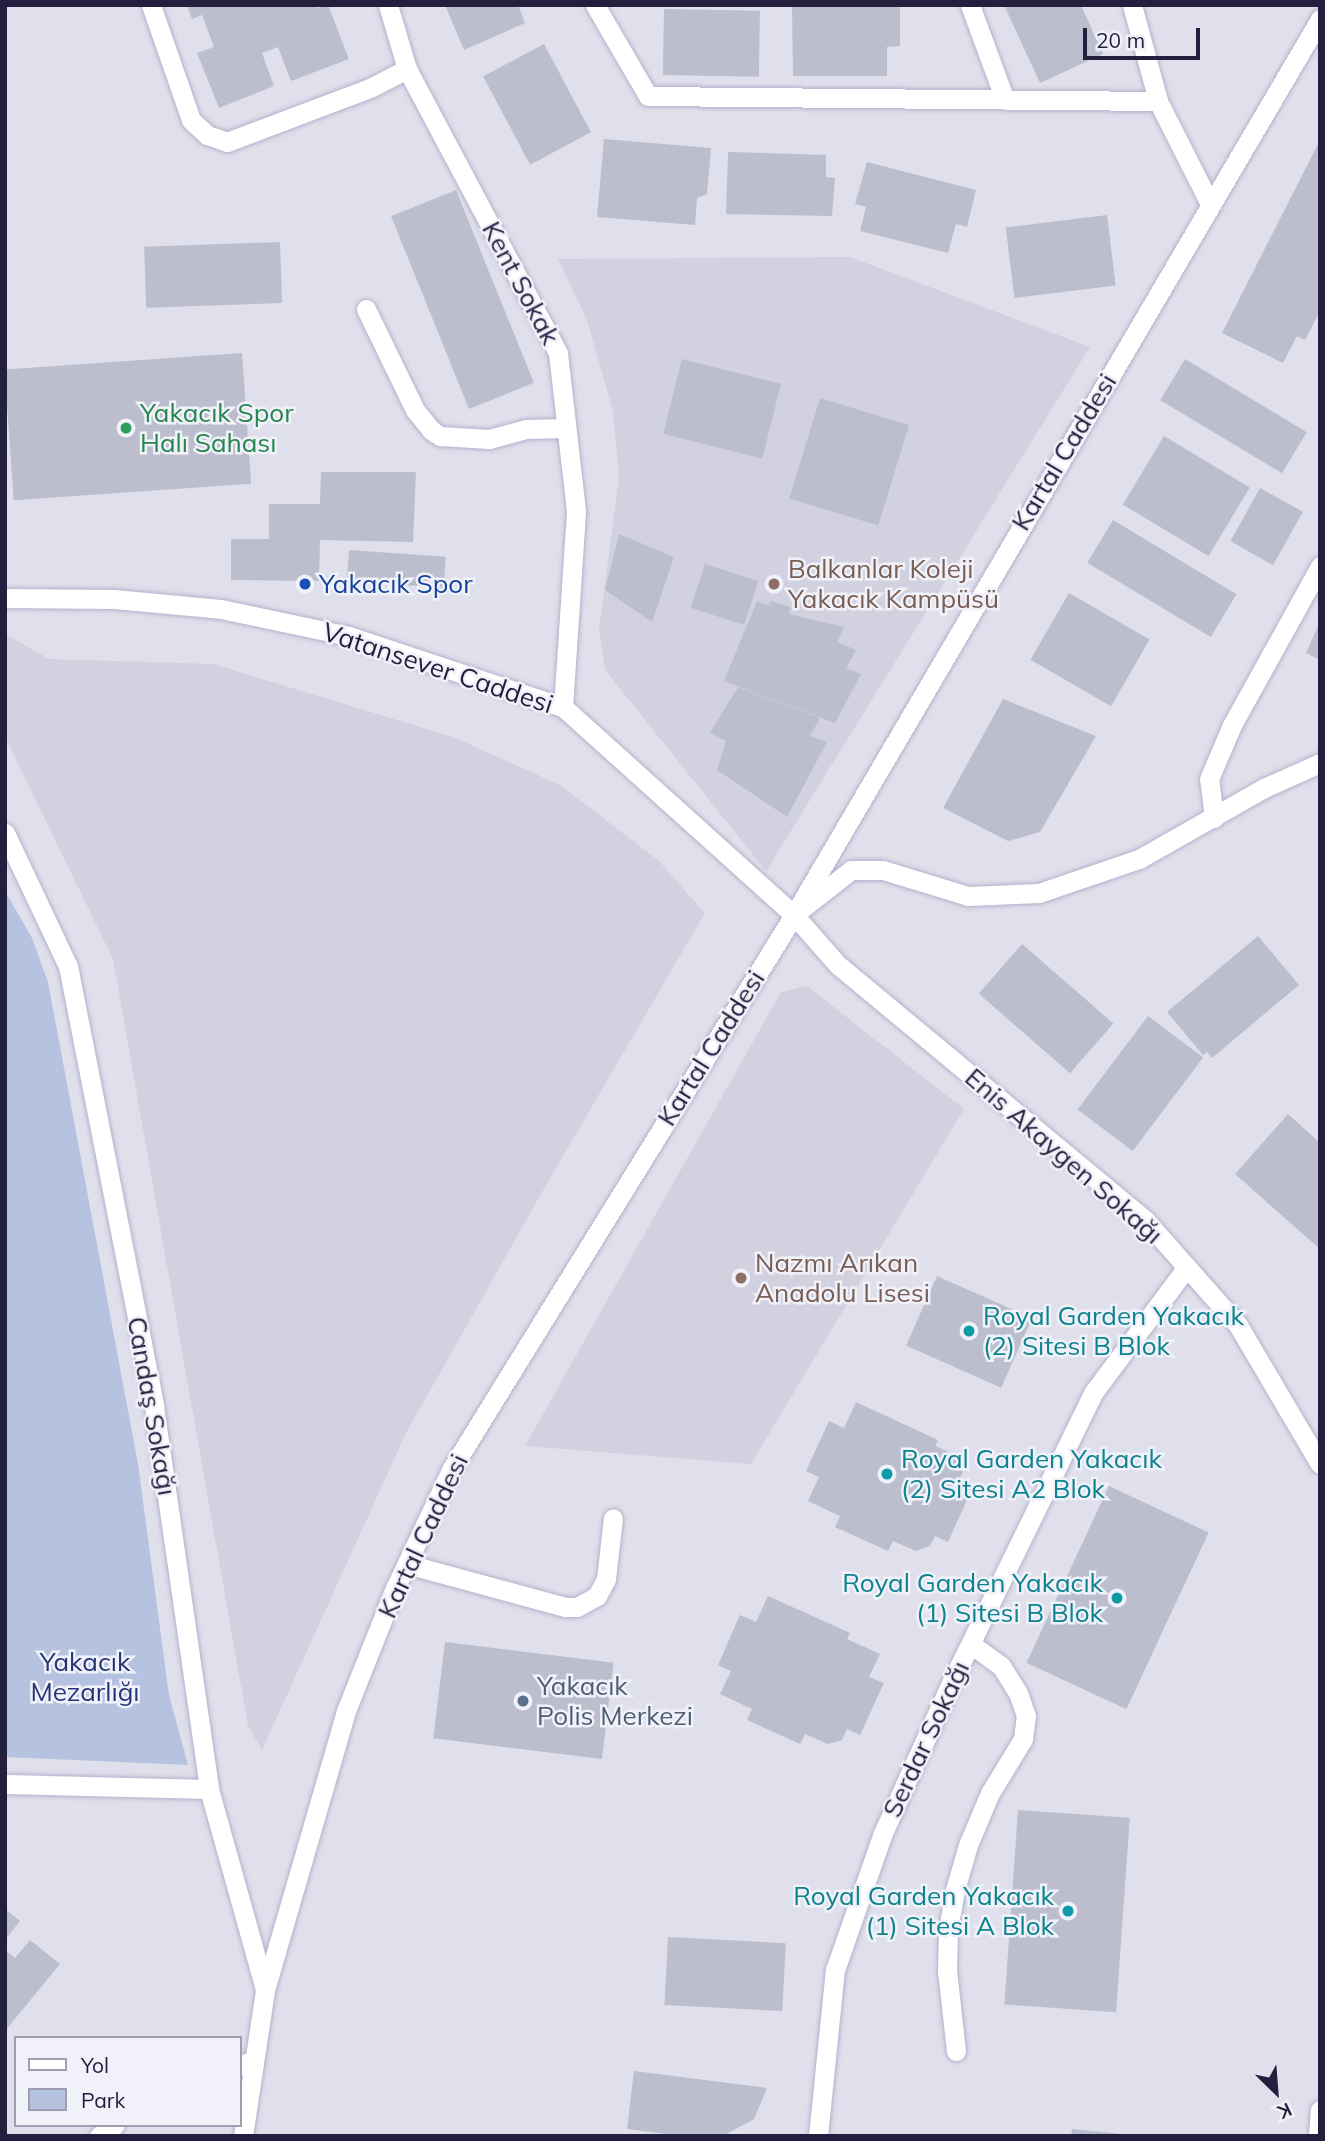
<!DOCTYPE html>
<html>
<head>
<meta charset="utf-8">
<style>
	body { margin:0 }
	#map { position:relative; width:1325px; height:2141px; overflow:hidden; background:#e0e0ec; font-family:Mulish,sans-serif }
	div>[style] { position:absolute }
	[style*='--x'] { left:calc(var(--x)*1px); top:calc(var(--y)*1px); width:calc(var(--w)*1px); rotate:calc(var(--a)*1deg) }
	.built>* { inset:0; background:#d1d1e0 }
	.green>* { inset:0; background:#b6c3e0 }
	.building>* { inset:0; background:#bcbdcd; transform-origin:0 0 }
	.roads { filter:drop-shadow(0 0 2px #b3b2cd) drop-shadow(0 0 2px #b3b2cd) }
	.service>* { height:19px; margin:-9.5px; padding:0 9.5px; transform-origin:9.5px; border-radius:9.5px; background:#fff }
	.minor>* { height:19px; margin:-9.5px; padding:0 9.5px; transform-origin:9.5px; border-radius:9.5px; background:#fff }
	.secondary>* { height:19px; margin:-9.5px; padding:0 9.5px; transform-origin:9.5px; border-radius:9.5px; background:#fff }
	.dots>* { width:19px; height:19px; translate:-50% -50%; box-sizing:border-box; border:4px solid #f1f1f9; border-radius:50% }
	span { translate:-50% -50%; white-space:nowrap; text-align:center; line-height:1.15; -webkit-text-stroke:5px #f1f1f9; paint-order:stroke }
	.street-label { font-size:26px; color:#231f3f }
	.leisure-label { font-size:26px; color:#27864d }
	.left { translate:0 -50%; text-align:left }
	.education-label { font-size:26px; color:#785e54 }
	.transit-label { font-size:26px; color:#164399 }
	.culture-label { font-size:26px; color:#0d838f }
	.right { translate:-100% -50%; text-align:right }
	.park-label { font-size:26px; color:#253579 }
	.service-label { font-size:26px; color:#4e5e75 }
	.frame { position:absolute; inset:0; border:7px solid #231f3f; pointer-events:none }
	.legend { position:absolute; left:14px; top:2036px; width:228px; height:91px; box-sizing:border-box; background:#f1f1f9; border:2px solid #9f9daf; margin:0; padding:9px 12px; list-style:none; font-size:21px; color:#231f3f }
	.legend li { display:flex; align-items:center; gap:14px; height:35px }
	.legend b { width:35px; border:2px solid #9f9daf }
	.north { position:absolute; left:1241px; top:2057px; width:70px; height:70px; -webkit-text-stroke:5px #f1f1f9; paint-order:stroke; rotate:155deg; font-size:19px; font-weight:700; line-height:28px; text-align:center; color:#231f3f }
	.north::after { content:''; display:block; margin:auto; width:24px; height:32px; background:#231f3f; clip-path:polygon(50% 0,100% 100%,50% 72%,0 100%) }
	.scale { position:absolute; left:1083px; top:28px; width:117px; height:32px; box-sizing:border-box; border:4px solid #231f3f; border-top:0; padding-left:9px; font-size:21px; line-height:24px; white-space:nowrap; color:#231f3f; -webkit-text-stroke:5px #f1f1f9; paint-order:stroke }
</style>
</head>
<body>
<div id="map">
	<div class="built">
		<div style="clip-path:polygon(850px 257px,1090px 347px,766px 871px,605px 670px,599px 629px,619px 477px,613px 411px,587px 320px,558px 259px)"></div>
		<div style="clip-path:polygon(5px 634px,49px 659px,213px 664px,453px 737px,560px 785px,658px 860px,705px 913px,545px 1187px,406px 1433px,262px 1750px,248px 1726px,113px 959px,5px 737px)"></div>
		<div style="clip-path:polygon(807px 986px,964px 1109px,751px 1464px,525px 1446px,781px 992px)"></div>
	</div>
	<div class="green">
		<div style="clip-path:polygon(5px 891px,32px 938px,48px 982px,138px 1464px,169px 1695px,188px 1765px,5px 1757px)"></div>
	</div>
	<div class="building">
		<div style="clip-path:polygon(187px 5px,317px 5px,318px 8px,328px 5px,349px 59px,291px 81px,278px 47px,262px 53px,274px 86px,219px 108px,197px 53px,214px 47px,202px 15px,192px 19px)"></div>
		<div style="clip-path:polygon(445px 5px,518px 5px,525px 23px,464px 50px)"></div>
		<div style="clip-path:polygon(1004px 5px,1081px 5px,1103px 54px,1040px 83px)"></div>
		<div style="clip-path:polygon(900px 6px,900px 46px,887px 47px,887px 76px,793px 76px,792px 7px)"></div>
		<div style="left:664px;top:9px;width:96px;height:66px;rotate:1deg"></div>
		<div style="left:544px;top:44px;width:100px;height:69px;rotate:62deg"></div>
		<div style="clip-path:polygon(604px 139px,711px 148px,707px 194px,697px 198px,695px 225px,597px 217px)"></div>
		<div style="clip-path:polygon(1320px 140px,1320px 311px,1305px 340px,1297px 336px,1283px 363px,1222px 333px)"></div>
		<div style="clip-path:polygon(728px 152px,826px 155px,826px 177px,835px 178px,832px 216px,726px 214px)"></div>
		<div style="clip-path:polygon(867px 162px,976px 190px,967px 227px,956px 224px,948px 253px,860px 231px,866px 207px,855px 204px)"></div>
		<div style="left:456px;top:190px;width:208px;height:70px;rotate:68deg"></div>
		<div style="left:1107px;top:215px;width:71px;height:102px;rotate:83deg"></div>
		<div style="left:280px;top:242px;width:61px;height:136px;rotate:88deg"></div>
		<div style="left:242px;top:353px;width:131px;height:238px;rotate:86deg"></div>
		<div style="left:682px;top:359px;width:102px;height:77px;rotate:14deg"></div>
		<div style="left:1185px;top:359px;width:142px;height:48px;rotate:31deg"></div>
		<div style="left:820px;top:398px;width:93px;height:105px;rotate:17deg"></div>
		<div style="left:1164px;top:436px;width:100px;height:80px;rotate:31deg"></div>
		<div style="clip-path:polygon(321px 472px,416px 472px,413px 542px,320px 540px,319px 581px,231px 580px,231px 539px,269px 539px,269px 504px,320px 504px)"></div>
		<div style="left:1260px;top:488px;width:49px;height:61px;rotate:29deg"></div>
		<div style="left:1113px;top:520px;width:144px;height:50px;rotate:31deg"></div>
		<div style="clip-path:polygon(619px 534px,674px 557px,652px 622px,605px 590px)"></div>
		<div style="left:349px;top:550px;width:97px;height:31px;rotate:4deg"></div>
		<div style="left:705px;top:564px;width:56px;height:46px;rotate:18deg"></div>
		<div style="left:1069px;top:593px;width:93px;height:77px;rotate:30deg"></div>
		<div style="clip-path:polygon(757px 601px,768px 606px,771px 601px,791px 607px,789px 614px,844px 627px,837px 642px,856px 650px,846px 668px,861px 674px,835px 723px,724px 681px)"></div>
		<div style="clip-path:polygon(1320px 622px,1320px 660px,1306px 653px)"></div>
		<div style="clip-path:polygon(738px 687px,820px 718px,810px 736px,827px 742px,787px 817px,717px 770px,726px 741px,710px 733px)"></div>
		<div style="clip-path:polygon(1003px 699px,1096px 736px,1040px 832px,1008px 841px,943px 808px)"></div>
		<div style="clip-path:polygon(1258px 936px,1299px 985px,1212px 1058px,1207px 1052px,1203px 1055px,1167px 1012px)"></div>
		<div style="left:1022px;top:944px;width:121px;height:66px;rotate:41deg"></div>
		<div style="left:1148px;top:1016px;width:69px;height:117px;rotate:37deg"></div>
		<div style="clip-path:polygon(1288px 1114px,1320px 1143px,1320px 1249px,1235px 1174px)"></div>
		<div style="left:937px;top:1276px;width:104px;height:76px;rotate:24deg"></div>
		<div style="clip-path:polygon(856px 1402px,938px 1440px,935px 1446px,968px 1460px,958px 1483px,972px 1489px,948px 1542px,935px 1536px,930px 1546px,916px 1551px,893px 1541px,888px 1551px,835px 1527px,840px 1516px,808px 1501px,819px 1477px,806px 1471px,829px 1421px,844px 1428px)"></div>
		<div style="left:1109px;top:1486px;width:110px;height:195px;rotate:25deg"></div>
		<div style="clip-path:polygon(768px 1596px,850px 1633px,847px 1639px,880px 1654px,869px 1677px,884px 1683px,860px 1735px,847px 1729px,842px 1740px,828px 1744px,805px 1734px,800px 1744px,747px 1720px,752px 1709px,720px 1694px,731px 1671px,718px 1665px,740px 1615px,756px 1622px)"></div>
		<div style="left:445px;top:1642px;width:170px;height:97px;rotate:7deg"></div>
		<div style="left:1018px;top:1810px;width:112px;height:195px;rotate:4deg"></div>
		<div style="clip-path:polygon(5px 1909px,20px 1921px,5px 1940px)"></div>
		<div style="left:668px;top:1937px;width:118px;height:68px;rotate:3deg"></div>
		<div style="clip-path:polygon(30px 1940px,60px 1964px,5px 2031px,5px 1950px,15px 1958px)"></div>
		<div style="clip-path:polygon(634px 2071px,767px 2088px,754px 2119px,723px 2136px,683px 2136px,627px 2129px)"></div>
		<div style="clip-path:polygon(1072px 2129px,1123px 2134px,1123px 2136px,1071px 2136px)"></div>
	</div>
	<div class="roads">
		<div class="service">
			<div style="--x:151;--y:5;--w:122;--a:70.8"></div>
			<div style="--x:191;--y:120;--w:22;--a:43"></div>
			<div style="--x:207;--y:135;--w:21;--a:19"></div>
			<div style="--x:227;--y:142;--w:153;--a:-20.7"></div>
			<div style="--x:370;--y:88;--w:42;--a:-27.2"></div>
			<div style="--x:366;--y:309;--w:112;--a:64.1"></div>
			<div style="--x:415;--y:410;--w:26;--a:51"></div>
			<div style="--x:431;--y:430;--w:11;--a:34"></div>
			<div style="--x:440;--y:436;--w:49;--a:3.5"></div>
			<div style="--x:489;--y:439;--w:38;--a:-15"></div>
			<div style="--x:526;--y:429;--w:40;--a:-1.4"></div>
			<div style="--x:407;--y:1564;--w:164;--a:15.2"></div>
			<div style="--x:565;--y:1607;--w:12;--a:0"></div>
			<div style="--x:577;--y:1607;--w:23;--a:-29"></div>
			<div style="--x:597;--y:1596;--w:19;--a:-62"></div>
			<div style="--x:606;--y:1579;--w:61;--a:-83.5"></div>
			<div style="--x:956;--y:2051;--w:81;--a:-96.4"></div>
			<div style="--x:947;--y:1971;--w:41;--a:-88.6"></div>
			<div style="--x:948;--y:1930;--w:41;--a:-80.1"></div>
			<div style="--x:955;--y:1890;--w:47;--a:-73.9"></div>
			<div style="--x:968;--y:1845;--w:56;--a:-67.1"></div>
			<div style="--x:990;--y:1793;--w:63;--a:-58.6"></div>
			<div style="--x:1023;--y:1739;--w:23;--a:-83"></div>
			<div style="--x:1026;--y:1716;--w:24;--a:-109"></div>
			<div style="--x:1018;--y:1693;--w:32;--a:-122"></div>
			<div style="--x:1001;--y:1666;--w:37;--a:-144"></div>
		</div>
		<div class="minor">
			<div style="--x:388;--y:5;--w:67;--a:73.5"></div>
			<div style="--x:407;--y:69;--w:322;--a:62"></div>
			<div style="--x:558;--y:353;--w:160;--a:83.5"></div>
			<div style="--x:576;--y:512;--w:195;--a:93.8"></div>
			<div style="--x:595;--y:5;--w:105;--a:59.8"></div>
			<div style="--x:648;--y:96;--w:510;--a:0.56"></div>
			<div style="--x:970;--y:5;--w:101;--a:69.8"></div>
			<div style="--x:1132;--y:5;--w:99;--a:74.8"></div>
			<div style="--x:1158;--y:101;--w:115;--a:63.2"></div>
			<div style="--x:1214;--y:818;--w:39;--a:-97"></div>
			<div style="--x:1209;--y:779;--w:59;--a:-66.9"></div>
			<div style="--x:1232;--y:725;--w:182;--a:-61"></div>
			<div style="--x:5;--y:833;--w:147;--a:64.7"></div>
			<div style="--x:68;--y:966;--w:448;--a:78.9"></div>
			<div style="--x:154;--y:1406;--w:387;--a:81.8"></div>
			<div style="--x:209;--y:1789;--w:209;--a:74.4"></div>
			<div style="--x:796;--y:913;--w:70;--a:-38"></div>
			<div style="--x:851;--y:870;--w:32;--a:0"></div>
			<div style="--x:883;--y:870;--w:89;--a:17"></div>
			<div style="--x:968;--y:896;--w:71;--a:-2.4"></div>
			<div style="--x:1039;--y:893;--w:106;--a:-18.8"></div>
			<div style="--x:1139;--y:859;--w:144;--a:-29.6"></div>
			<div style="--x:1264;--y:788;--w:61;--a:-24.1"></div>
			<div style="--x:5;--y:1784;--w:204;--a:1.4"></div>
			<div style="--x:240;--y:2066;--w:14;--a:-25"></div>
			<div style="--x:99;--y:2136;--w:19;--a:-35"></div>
			<div style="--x:818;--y:2136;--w:167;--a:-84.2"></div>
			<div style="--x:835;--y:1970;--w:145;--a:-70.7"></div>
			<div style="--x:883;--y:1833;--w:167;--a:-65.6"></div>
			<div style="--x:952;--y:1681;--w:321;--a:-63.9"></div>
			<div style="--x:1093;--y:1393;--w:157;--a:-53.3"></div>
		</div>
		<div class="secondary">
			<div style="--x:5;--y:598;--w:109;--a:0.5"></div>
			<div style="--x:114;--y:599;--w:107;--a:5.3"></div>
			<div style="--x:221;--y:609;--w:131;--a:11.9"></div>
			<div style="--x:349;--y:636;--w:225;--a:18.4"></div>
			<div style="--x:563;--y:707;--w:311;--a:42"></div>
			<div style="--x:794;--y:915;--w:67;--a:48.7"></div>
			<div style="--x:838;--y:965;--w:400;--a:39.7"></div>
			<div style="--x:1146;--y:1221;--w:139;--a:48.5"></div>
			<div style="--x:1238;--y:1325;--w:161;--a:59.5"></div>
			<div style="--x:243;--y:2136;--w:148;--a:-81.4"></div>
			<div style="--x:265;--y:1990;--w:291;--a:-73.8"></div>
			<div style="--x:346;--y:1711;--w:132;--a:-68.3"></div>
			<div style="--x:395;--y:1588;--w:133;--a:-64.6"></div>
			<div style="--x:452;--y:1468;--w:650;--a:-58.27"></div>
			<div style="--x:794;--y:915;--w:1039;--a:-59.58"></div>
			<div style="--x:1318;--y:2136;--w:26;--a:-86"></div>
		</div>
	</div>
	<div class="dots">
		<div style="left:126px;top:428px;background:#2e9e5b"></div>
		<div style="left:305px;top:584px;background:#1a4fb4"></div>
		<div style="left:774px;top:584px;background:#8d6e63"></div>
		<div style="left:741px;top:1278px;background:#8d6e63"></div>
		<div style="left:969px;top:1331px;background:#0f9aa8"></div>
		<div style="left:887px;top:1474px;background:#0f9aa8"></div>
		<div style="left:1117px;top:1598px;background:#0f9aa8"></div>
		<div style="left:523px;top:1701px;background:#5c6f8a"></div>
		<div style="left:1068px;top:1911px;background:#0f9aa8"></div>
	</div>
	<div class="street-label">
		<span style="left:521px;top:283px;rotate:62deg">Kent Sokak</span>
		<span style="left:1064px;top:452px;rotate:-59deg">Kartal Caddesi</span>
		<span style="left:438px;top:668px;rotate:18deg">Vatansever Caddesi</span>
		<span style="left:711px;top:1048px;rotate:-58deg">Kartal Caddesi</span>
		<span style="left:1064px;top:1156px;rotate:41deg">Enis Akaygen Sokağı</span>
		<span style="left:152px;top:1406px;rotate:80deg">Candaş Sokağı</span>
		<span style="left:423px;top:1536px;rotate:-65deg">Kartal Caddesi</span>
		<span style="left:926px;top:1739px;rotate:-65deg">Serdar Sokağı</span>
	</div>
	<div class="leisure-label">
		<span class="left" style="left:140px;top:428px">Yakacık Spor<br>Halı Sahası</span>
	</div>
	<div class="education-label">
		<span class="left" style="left:788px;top:584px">Balkanlar Koleji<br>Yakacık Kampüsü</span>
		<span class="left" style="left:755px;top:1278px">Nazmı Arıkan<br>Anadolu Lisesi</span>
	</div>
	<div class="transit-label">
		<span class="left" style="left:319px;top:584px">Yakacık Spor</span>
	</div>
	<div class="culture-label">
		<span class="left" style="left:983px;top:1331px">Royal Garden Yakacık<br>(2) Sitesi B Blok</span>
		<span class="left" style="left:901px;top:1474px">Royal Garden Yakacık<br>(2) Sitesi A2 Blok</span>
		<span class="right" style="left:1103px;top:1598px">Royal Garden Yakacık<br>(1) Sitesi B Blok</span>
		<span class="right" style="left:1054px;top:1911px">Royal Garden Yakacık<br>(1) Sitesi A Blok</span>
	</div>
	<div class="park-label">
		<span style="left:85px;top:1677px">Yakacık<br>Mezarlığı</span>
	</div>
	<div class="service-label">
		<span class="left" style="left:537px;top:1701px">Yakacık<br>Polis Merkezi</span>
	</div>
	<div class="frame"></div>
	<ul class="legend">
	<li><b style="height:9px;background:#fff"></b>Yol</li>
	<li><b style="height:19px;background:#b6c3e0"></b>Park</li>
	</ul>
	<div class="north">K</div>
	<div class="scale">20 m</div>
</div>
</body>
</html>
